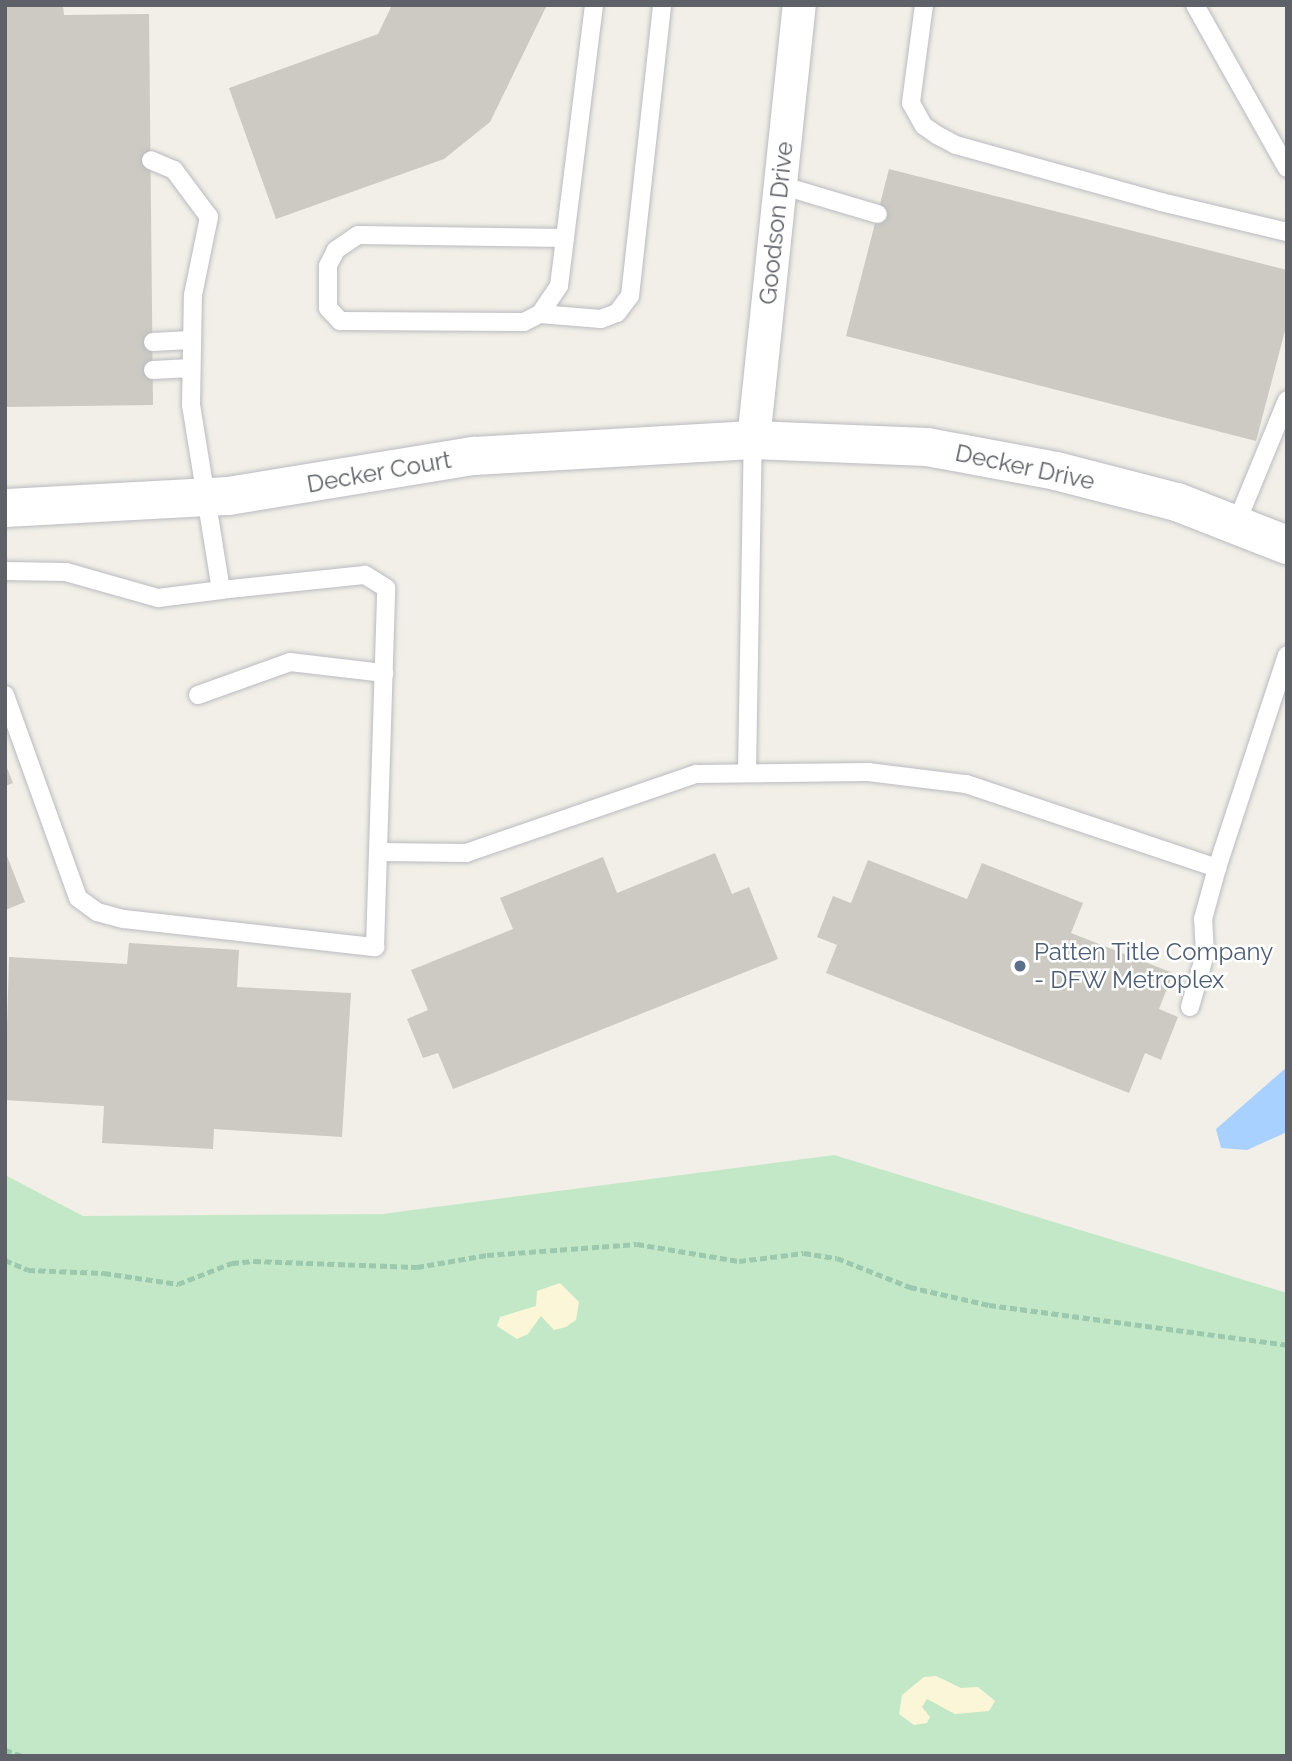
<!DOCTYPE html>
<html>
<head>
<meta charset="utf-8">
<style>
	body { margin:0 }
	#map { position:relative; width:1292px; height:1761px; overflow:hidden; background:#f1efe7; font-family:Raleway,sans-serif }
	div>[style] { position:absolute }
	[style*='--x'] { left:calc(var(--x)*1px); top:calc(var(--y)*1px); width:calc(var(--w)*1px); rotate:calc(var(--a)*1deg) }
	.green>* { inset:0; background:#c3e8c7 }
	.sand>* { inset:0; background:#fbf6d7 }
	.water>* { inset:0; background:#a9d1ff }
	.building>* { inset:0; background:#cccac3 }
	.path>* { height:4.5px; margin-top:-2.25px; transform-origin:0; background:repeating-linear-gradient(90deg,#9cc9ae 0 7px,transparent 0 10.5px) }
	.roads { filter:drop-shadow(0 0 2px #b9bbc0) drop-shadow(0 0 2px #b9bbc0) }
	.lane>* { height:18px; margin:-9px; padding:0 9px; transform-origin:9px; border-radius:9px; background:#fff }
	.street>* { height:33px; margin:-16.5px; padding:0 16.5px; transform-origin:16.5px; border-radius:16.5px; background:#fff }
	.secondary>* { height:38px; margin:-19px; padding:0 19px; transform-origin:19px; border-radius:19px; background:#fff }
	.dots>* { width:19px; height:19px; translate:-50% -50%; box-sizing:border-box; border:4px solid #fff; border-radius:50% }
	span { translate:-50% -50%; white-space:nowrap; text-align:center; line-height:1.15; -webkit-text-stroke:5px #fff; paint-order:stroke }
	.street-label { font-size:24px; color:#5e6167 }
	.service-label { font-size:24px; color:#4e5e75 }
	.left { translate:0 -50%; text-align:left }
	.frame { position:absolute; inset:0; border:7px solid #5e6167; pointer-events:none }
</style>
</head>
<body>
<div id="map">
	<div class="green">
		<div style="clip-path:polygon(834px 1155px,1287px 1293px,1287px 1756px,5px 1756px,5px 1175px,83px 1216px,382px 1214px)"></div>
	</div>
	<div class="sand">
		<div style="clip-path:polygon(560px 1283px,579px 1302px,576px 1320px,566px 1327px,554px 1330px,541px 1316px,528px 1334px,517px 1339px,497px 1326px,500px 1317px,536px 1306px,537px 1291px)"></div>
		<div style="clip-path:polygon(936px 1676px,961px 1688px,978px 1687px,995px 1701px,989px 1711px,955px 1714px,927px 1699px,922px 1707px,930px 1717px,927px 1723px,914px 1725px,899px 1714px,902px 1695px,924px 1677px)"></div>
	</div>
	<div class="water">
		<div style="clip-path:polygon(1287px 1067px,1287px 1132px,1247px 1150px,1221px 1148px,1216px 1129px)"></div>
	</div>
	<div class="building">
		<div style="clip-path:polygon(5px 5px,63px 5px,64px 15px,149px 14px,153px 405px,5px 407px)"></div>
		<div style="clip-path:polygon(392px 5px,547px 5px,490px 122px,444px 159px,276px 219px,229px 88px,378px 34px)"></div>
		<div style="clip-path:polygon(889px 169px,1287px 270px,1287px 323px,1256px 441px,846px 336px)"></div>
		<div style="clip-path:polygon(5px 763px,13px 783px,5px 786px)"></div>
		<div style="clip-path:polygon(5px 851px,25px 902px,5px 910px)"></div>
		<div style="clip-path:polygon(715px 853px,732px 894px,749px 887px,778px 959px,453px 1089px,438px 1053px,423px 1058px,407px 1019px,428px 1010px,411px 970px,513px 929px,500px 898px,603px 857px,617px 893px)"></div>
		<div style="clip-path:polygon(868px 860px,967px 899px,982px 863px,1083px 903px,1071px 933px,1173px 973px,1159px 1009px,1178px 1017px,1161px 1060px,1145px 1053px,1129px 1093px,826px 973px,837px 945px,817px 937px,833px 896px,851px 903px)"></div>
		<div style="clip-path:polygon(129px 943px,239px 950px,237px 987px,351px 993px,342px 1137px,214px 1129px,213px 1149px,102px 1143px,104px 1106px,5px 1100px,9px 957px,127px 964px)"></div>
	</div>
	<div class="path">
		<div style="--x:5;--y:1260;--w:25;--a:23"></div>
		<div style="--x:28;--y:1270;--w:76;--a:2.3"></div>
		<div style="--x:104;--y:1273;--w:75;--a:8.5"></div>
		<div style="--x:178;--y:1284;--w:58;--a:-21.3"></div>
		<div style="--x:232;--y:1263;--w:22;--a:-5"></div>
		<div style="--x:254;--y:1261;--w:163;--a:2.1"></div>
		<div style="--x:417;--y:1267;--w:71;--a:-9.7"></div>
		<div style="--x:487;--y:1255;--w:150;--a:-4.2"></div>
		<div style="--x:637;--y:1244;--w:103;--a:9.5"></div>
		<div style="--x:739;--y:1261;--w:65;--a:-7"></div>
		<div style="--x:804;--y:1253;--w:33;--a:9"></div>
		<div style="--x:837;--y:1258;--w:79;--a:21.7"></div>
		<div style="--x:910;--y:1287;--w:81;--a:12.8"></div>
		<div style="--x:989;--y:1305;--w:301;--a:7.6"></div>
		<div style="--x:5;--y:1750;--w:18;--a:19"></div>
	</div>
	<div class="roads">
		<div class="lane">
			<div style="--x:924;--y:5;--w:99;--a:97.6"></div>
			<div style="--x:911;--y:103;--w:26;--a:61"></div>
			<div style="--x:924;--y:126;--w:16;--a:35"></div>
			<div style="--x:937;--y:135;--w:21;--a:28"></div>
			<div style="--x:956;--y:145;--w:213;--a:15.5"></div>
			<div style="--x:1161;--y:202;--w:130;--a:13.4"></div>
			<div style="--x:1195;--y:5;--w:187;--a:60.6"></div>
			<div style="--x:780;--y:185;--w:102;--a:16.5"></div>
			<div style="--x:565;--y:238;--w:207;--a:-179.2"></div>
			<div style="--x:358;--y:235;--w:27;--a:146"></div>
			<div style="--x:336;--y:250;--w:18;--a:117"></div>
			<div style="--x:328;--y:266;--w:42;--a:90"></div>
			<div style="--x:328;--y:308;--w:18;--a:47"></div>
			<div style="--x:340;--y:321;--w:184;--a:0.3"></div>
			<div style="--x:524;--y:322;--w:18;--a:-27"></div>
			<div style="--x:540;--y:314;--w:34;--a:-56"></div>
			<div style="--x:559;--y:286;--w:283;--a:-82.9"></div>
			<div style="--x:540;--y:314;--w:61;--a:4.7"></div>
			<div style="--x:601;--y:319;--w:17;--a:-21"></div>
			<div style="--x:617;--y:313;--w:21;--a:-53"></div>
			<div style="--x:630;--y:296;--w:293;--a:-83.7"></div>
			<div style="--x:153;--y:342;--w:37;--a:-3"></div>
			<div style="--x:153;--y:370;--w:38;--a:-3"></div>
			<div style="--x:1236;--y:524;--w:134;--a:-67.6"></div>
			<div style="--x:5;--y:571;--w:61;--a:0.9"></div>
			<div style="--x:66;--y:572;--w:96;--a:15.8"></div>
			<div style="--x:158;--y:598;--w:64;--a:-7.2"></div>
			<div style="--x:221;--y:590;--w:187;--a:-99.2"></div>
			<div style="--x:191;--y:405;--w:110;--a:-89"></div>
			<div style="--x:193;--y:295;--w:80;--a:-78.4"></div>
			<div style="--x:209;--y:217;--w:59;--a:-126.7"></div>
			<div style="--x:174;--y:170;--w:25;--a:-157"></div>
			<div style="--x:5;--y:695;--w:216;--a:70.2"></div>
			<div style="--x:78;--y:898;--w:24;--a:36"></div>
			<div style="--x:97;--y:912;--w:28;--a:15"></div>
			<div style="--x:124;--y:919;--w:253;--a:6.4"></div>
			<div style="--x:375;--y:947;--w:359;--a:-88.2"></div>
			<div style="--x:386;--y:588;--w:25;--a:-148"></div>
			<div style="--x:365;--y:575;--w:145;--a:174.1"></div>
			<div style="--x:198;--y:695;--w:98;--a:-19.7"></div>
			<div style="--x:290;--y:662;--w:95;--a:6.7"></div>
			<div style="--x:747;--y:771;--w:331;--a:-89"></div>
			<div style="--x:380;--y:852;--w:86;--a:0.7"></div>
			<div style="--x:466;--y:853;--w:243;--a:-19"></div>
			<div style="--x:696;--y:774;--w:172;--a:-0.7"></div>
			<div style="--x:868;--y:772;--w:99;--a:7"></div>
			<div style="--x:966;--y:784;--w:265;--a:18.5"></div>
			<div style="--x:1190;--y:1007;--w:55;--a:-74.2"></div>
			<div style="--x:1205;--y:954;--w:35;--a:-93"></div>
			<div style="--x:1203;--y:919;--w:53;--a:-74.6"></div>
			<div style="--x:1217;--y:868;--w:224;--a:-71.8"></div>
		</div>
		<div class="street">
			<div style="--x:753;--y:440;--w:437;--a:-84"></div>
		</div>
		<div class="secondary">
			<div style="--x:5;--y:508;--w:224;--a:-3.1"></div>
			<div style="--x:229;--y:496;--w:248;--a:-9.3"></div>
			<div style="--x:474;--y:456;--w:279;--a:-3.3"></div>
			<div style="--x:753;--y:440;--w:174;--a:2.3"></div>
			<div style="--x:927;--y:447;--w:131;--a:10.5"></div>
			<div style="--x:1056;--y:471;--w:125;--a:14.4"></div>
			<div style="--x:1177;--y:502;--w:118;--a:21.4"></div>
		</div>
	</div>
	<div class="dots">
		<div style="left:1020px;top:966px;background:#5c6f8a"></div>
	</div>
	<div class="street-label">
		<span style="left:776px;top:223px;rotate:-84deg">Goodson Drive</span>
		<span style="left:1025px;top:467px;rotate:12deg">Decker Drive</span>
		<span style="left:379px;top:472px;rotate:-10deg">Decker Court</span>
	</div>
	<div class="service-label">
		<span class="left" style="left:1034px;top:966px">Patten Title Company<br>- DFW Metroplex</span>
	</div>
	<div class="frame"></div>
</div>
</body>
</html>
